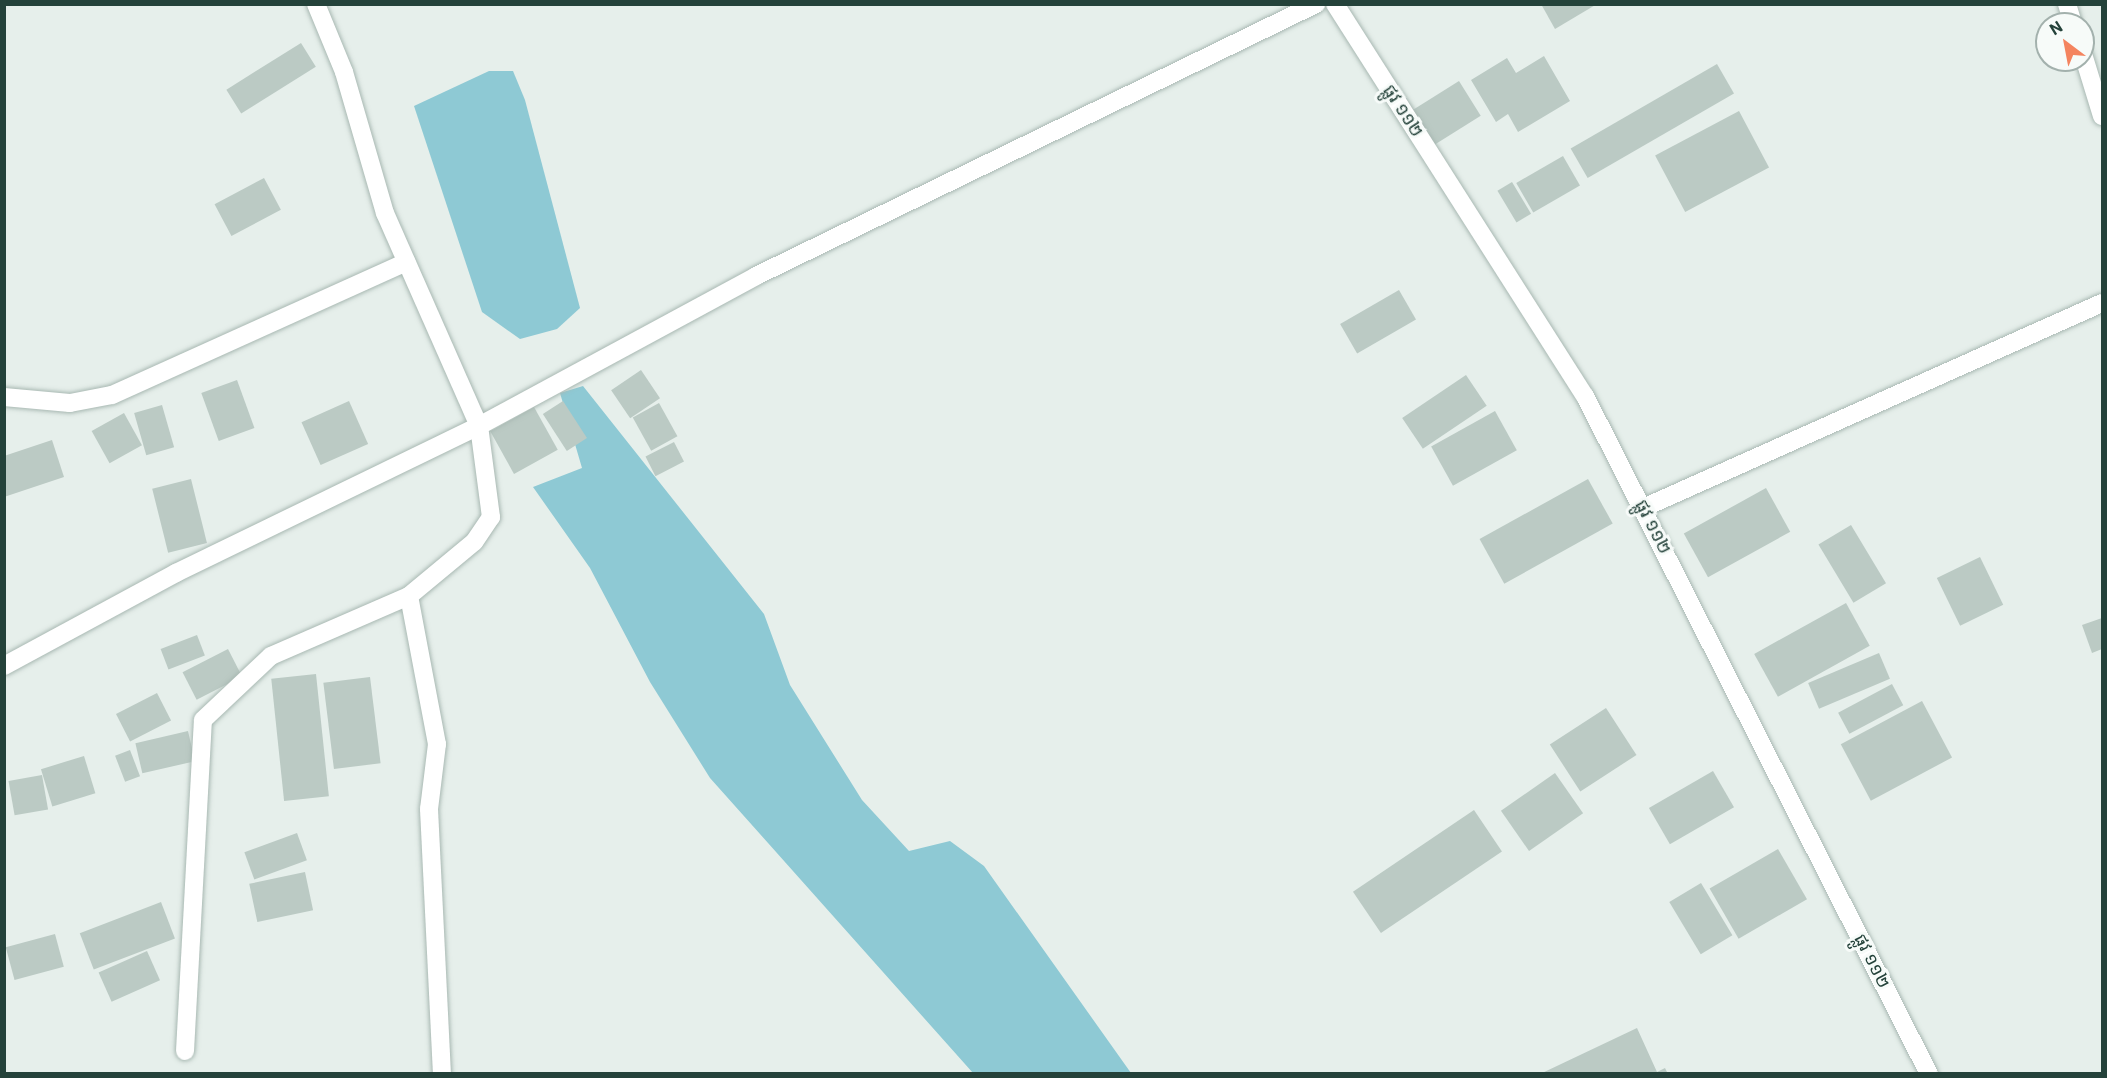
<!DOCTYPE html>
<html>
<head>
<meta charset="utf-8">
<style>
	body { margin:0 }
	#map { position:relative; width:2107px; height:1078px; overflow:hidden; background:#e6efeb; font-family:Roboto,"Noto Sans Khmer",sans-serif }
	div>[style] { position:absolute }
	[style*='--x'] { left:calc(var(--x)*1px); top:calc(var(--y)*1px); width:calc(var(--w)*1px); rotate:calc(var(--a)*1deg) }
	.water>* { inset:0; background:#8ec9d4 }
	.building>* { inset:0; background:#bbcac4; transform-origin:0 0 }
	.roads { filter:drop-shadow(0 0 2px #a8b8b2) drop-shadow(0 0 2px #a8b8b2) }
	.minor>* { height:18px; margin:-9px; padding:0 9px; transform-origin:9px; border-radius:9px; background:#fff }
	.tertiary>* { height:18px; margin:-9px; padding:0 9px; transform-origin:9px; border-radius:9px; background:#fff }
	span { translate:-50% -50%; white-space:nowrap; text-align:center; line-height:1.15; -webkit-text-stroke:6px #f7fbf9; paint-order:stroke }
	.street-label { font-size:18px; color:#24423a }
	.frame { position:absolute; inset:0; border:6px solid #24423a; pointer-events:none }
	.north { position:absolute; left:2035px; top:12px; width:60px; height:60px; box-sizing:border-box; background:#f7fbf9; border:2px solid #a3b1ad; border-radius:50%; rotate:328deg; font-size:16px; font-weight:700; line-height:24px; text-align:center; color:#24423a }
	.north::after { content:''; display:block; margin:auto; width:21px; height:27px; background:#f4845f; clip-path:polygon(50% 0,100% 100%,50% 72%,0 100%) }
</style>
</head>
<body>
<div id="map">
	<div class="water">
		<div style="clip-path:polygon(489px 71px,513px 71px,525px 100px,580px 308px,557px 329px,520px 339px,482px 312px,414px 106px)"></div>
		<div style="clip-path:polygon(583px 386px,764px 614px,790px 685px,862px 800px,909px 851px,950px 841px,984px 866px,1131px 1073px,973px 1073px,710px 778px,650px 682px,590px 568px,533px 487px,582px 468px,560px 393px)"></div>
	</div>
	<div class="building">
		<div style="clip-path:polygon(1541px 4px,1597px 4px,1555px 29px)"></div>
		<div style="left:301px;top:43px;width:28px;height:88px;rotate:58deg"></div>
		<div style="clip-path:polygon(1544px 56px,1570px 101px,1518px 132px,1508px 114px,1496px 122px,1471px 80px,1507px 58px,1516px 73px)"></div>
		<div style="left:1717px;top:64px;width:34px;height:169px;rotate:60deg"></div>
		<div style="left:1459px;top:81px;width:41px;height:55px;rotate:58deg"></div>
		<div style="left:1739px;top:111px;width:64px;height:95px;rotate:62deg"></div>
		<div style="left:1563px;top:156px;width:34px;height:54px;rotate:60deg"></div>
		<div style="left:264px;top:178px;width:36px;height:56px;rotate:62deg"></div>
		<div style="left:1512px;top:182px;width:37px;height:17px;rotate:59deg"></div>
		<div style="left:1399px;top:290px;width:34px;height:68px;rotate:60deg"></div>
		<div style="left:641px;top:370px;width:34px;height:36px;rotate:56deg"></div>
		<div style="left:1466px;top:375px;width:37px;height:77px;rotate:56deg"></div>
		<div style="left:237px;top:380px;width:51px;height:38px;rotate:70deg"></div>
		<div style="left:349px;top:401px;width:47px;height:52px;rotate:66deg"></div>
		<div style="left:563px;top:401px;width:44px;height:24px;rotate:57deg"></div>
		<div style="left:659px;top:403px;width:38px;height:30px;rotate:61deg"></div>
		<div style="left:162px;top:405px;width:44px;height:29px;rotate:74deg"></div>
		<div style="left:534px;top:407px;width:49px;height:50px;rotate:61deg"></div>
		<div style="left:1495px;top:411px;width:45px;height:73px;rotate:61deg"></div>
		<div style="left:124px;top:413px;width:37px;height:37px;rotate:61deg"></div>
		<div style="clip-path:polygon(52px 440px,64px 477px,4px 497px,4px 456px)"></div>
		<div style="left:674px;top:442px;width:22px;height:32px;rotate:63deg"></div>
		<div style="left:191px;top:479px;width:66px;height:40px;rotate:76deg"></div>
		<div style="left:1588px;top:479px;width:51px;height:124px;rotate:61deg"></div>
		<div style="left:1766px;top:488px;width:50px;height:94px;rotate:61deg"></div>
		<div style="left:1851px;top:525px;width:68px;height:38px;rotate:59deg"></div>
		<div style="left:1980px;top:557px;width:53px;height:48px;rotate:64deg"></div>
		<div style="left:1846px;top:603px;width:49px;height:105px;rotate:61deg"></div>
		<div style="clip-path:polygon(2102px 618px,2102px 649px,2092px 653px,2082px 625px)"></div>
		<div style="left:197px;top:635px;width:22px;height:39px;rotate:69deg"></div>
		<div style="left:228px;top:649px;width:31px;height:51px;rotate:63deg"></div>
		<div style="left:1879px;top:653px;width:28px;height:77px;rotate:67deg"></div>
		<div style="left:316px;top:674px;width:123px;height:45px;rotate:84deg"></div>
		<div style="left:370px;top:677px;width:87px;height:47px;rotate:83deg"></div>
		<div style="left:1892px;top:684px;width:24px;height:61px;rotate:62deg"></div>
		<div style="left:157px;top:693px;width:31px;height:46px;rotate:63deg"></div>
		<div style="left:1922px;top:701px;width:64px;height:92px;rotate:62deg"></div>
		<div style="left:1606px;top:708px;width:56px;height:67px;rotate:57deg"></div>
		<div style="left:188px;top:731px;width:31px;height:54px;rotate:77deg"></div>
		<div style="left:130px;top:750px;width:28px;height:16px;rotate:69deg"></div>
		<div style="left:84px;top:756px;width:39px;height:45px;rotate:73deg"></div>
		<div style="left:1713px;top:771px;width:42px;height:74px;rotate:60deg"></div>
		<div style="left:1555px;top:773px;width:49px;height:66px;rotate:55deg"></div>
		<div style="left:42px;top:775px;width:35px;height:34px;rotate:80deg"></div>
		<div style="left:1474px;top:810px;width:50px;height:146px;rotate:56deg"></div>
		<div style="left:297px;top:833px;width:29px;height:56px;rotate:70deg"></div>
		<div style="left:1778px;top:849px;width:58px;height:79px;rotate:60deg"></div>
		<div style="left:305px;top:872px;width:39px;height:57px;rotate:78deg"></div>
		<div style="left:1701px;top:883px;width:61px;height:37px;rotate:59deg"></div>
		<div style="left:161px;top:902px;width:39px;height:87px;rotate:69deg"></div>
		<div style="left:55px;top:934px;width:34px;height:51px;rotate:75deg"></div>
		<div style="left:147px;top:951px;width:32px;height:53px;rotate:66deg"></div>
		<div style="clip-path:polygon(1637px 1028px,1657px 1072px,1665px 1068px,1668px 1074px,1540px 1074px)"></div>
	</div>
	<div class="roads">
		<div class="minor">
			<div style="--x:316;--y:4;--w:74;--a:67.6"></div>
			<div style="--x:344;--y:72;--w:147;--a:73.8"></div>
			<div style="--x:385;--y:213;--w:233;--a:66.2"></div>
			<div style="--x:479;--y:426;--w:92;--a:82.5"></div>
			<div style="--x:491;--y:517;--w:30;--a:124"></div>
			<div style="--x:474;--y:542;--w:85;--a:140.3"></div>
			<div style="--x:409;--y:596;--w:151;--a:79.3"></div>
			<div style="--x:437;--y:744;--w:65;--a:97"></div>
			<div style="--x:429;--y:809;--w:265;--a:87.2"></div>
			<div style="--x:2067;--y:4;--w:21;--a:73"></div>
			<div style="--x:2083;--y:54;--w:65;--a:73"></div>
			<div style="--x:4;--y:397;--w:66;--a:5.2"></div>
			<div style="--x:70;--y:403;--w:43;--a:-10.8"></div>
			<div style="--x:112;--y:395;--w:323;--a:-24.3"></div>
			<div style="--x:1643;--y:508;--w:503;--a:-24.07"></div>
			<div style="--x:4;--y:666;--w:196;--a:-28.4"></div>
			<div style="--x:176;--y:573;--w:337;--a:-25.9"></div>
			<div style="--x:479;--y:426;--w:315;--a:-28.4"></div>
			<div style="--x:756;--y:276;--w:623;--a:-25.91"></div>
			<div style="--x:185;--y:1051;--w:331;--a:-86.9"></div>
			<div style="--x:203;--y:720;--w:93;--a:-43.3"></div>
			<div style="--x:271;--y:656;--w:150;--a:-23.5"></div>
		</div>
		<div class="tertiary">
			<div style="--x:1335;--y:4;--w:465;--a:57.5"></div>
			<div style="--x:1585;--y:396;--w:760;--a:63.1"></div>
		</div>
	</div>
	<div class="street-label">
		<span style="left:1403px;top:111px;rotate:57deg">ផ្លូវ ១១២</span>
		<span style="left:1653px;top:527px;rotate:63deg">ផ្លូវ ១១២</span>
		<span style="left:1872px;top:961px;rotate:63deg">ផ្លូវ ១១២</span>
	</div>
	<div class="frame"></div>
	<div class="north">N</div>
</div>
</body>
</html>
